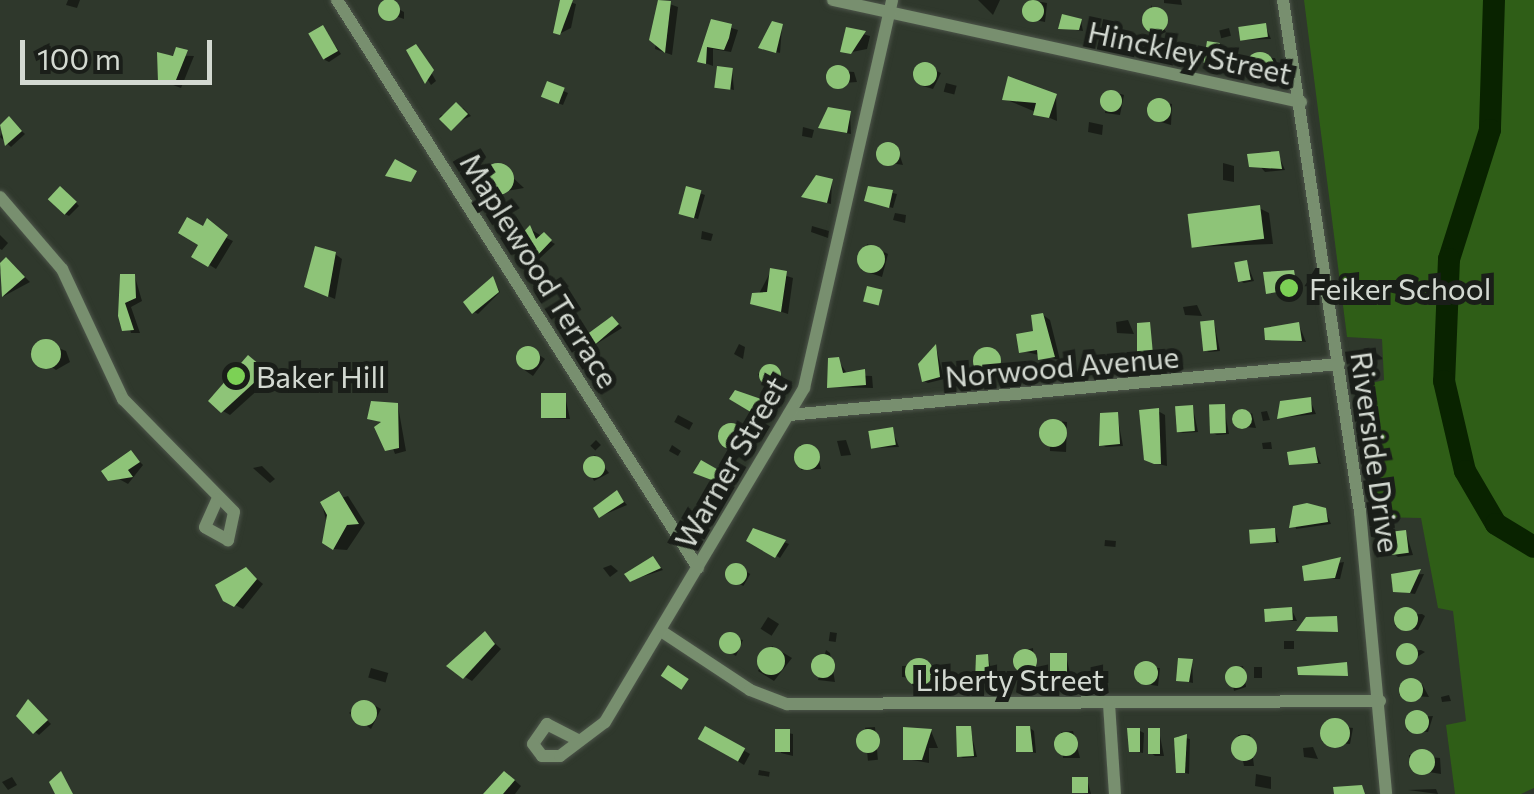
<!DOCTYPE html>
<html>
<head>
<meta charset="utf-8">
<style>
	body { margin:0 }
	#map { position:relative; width:1534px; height:794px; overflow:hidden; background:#2f382c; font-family:Commissioner,sans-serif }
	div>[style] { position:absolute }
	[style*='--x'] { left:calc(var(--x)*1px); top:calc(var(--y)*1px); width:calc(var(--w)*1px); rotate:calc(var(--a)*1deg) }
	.green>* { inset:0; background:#2f5e17 }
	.shadow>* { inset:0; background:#0007; transform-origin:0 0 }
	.river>* { height:22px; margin:-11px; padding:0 11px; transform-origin:11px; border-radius:11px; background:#092300 }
	.building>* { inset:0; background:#8ec478; transform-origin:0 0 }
	.round { border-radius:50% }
	.roads { filter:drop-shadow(0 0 2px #4d554a) drop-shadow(0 0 2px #4d554a) }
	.minor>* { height:12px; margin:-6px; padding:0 6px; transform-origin:6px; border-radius:6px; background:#788f6f }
	.dots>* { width:28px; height:28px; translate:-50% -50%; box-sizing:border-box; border:5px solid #1a1e19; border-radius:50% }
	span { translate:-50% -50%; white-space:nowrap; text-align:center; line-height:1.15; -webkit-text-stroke:10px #1a1e19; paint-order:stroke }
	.street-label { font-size:30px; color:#d3d9d1 }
	.poi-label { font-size:30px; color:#d3d9d1 }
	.left { translate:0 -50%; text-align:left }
	.scale { position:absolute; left:20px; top:40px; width:192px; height:45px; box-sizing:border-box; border:5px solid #d3d9d1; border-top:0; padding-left:12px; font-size:30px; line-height:35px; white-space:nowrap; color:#d3d9d1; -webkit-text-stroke:8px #1a1e19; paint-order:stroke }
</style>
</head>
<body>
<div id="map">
	<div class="green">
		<div style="clip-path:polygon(1304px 0,1534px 0,1534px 788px,1521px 794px,1455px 794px,1446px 725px,1466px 721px,1453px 611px,1438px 608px,1421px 518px,1377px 517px,1355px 387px,1384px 380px,1382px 339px,1347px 337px)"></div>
	</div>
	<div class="shadow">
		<div style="clip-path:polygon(68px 0,80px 0,77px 8px,66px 5px)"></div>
		<div style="clip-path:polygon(563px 0,576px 4px,571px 28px,559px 34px)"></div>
		<div style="clip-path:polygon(978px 0,1000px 0,993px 15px)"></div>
		<div style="clip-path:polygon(1030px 0,1047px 3px,1045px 22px,1025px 18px)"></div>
		<div style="clip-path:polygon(1181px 0,1182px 5px,1164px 3px,1164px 0)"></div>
		<div style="clip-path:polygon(383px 1px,404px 12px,404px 19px,378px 10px)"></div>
		<div style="clip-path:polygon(661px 1px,678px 7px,672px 55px,655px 49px)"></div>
		<div style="clip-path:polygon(1151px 5px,1166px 32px,1153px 38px,1150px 36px)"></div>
		<div style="clip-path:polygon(1081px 21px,1083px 31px,1061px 28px)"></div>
		<div style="clip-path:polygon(712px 22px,738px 30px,731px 52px,713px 49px,713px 66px,700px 61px)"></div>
		<div style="clip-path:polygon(1265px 25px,1271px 39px,1243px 40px)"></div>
		<div style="clip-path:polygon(782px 26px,780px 53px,765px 49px)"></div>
		<div style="clip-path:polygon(323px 28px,341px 54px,329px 62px,325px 60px)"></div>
		<div style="left:1229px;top:28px;width:8px;height:10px;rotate:76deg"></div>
		<div style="clip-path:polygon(848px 30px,870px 36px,867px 49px,847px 53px)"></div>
		<div style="clip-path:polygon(1219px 45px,1220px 66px,1210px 64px)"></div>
		<div style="clip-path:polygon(417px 47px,436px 81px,431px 85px,413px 56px)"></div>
		<div style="clip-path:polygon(159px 55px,194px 56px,181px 88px,160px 80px)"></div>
		<div style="clip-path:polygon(1246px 60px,1275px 58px,1281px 72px,1253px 80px)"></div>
		<div style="clip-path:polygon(919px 63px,941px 73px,933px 89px,919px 85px)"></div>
		<div style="clip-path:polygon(732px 70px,734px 90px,717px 86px)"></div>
		<div style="clip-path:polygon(827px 70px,854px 72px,857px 82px,829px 84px)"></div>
		<div style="left:946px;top:83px;width:11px;height:9px;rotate:15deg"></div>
		<div style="clip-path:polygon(548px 84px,568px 93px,563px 105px,547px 99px)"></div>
		<div style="clip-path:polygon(1108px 90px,1124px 95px,1120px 115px,1105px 113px)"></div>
		<div style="clip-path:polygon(1056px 96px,1057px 121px,1005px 99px)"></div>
		<div style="clip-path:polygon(1153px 99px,1172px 104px,1171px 125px,1154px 120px)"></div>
		<div style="clip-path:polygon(463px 108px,471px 116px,447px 127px,440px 116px)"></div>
		<div style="clip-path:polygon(850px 113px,851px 134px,825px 129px)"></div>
		<div style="clip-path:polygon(9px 120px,25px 134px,11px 147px,0 137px)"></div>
		<div style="clip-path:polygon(1089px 122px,1103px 125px,1102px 135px,1088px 132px)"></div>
		<div style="clip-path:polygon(803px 127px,814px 130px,812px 138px,802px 136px)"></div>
		<div style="clip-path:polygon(896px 144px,903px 165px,878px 161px,878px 151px)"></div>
		<div style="clip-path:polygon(1278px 154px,1285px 170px,1265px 172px,1251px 156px)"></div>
		<div style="clip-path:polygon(1223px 163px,1234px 166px,1234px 182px,1223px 180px)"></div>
		<div style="clip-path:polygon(502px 170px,510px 175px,524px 188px,495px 193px,483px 174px)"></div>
		<div style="clip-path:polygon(832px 181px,831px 204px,808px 198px)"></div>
		<div style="clip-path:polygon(870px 188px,897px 194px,893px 208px,871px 202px)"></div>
		<div style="clip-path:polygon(688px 189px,705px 195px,698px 219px,686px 215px)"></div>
		<div style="clip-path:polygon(65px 191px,79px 206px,69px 216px,65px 214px)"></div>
		<div style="clip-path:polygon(1259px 208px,1269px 213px,1273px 244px,1195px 247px)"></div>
		<div style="clip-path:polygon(895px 213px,906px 215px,905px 223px,893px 220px)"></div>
		<div style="clip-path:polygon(188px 220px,233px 241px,216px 269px,195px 256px,202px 244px)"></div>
		<div style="clip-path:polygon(812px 226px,829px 231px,828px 238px,811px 232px)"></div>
		<div style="clip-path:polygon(530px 229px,555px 244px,539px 259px,535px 257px)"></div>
		<div style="clip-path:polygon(702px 231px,713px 234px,711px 241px,701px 239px)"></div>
		<div style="clip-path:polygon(0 235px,8px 243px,2px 250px,0 249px)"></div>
		<div style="clip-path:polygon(867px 244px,888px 254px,882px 277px,861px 270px)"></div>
		<div style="clip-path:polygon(335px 254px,342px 259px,335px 299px,314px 290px)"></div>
		<div style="clip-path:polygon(7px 260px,30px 282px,4px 296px,0 266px)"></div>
		<div style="clip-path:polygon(1247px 263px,1254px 281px,1244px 283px,1240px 281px)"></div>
		<div style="clip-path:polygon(771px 271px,793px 278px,788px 314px,754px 303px)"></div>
		<div style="clip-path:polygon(1293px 273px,1300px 291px,1268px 293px)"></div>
		<div style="clip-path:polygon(135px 277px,142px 301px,131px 307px,140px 333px,131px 333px,120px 283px)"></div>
		<div style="clip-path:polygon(493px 279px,500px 292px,478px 314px,474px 312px)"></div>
		<div style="clip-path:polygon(1197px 305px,1202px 316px,1185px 315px,1183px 307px)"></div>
		<div style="clip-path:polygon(1043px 315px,1050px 320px,1060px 360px,1022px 351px)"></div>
		<div style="clip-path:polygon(1128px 320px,1134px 334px,1117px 333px,1116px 322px)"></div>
		<div style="clip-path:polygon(616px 321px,622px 328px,593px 346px)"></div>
		<div style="clip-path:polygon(1214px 322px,1220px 351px,1209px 352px,1205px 350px)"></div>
		<div style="clip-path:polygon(1149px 324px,1154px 359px,1144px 361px,1140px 358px)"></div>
		<div style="clip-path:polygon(1299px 325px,1306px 342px,1267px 338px)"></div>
		<div style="clip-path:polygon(41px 341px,66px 351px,70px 362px,56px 370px,30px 352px)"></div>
		<div style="clip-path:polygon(739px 344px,745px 347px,743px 359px,734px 354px)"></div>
		<div style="clip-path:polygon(526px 346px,545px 359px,533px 376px,523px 369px)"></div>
		<div style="clip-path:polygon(936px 347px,944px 379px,928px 383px,924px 381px)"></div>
		<div style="clip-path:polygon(992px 349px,1006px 370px,975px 371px,974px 358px)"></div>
		<div style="clip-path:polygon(1357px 358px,1370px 358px,1372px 370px,1359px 369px)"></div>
		<div style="clip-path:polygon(838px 360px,848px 375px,872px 376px,873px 388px,830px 387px)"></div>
		<div style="clip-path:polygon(256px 362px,272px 377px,230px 415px,223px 411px)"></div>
		<div style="left:762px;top:367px;width:28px;height:9px;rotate:27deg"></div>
		<div style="clip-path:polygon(565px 396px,570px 419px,544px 418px)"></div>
		<div style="clip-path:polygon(1310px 400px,1316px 414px,1280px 418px)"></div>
		<div style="clip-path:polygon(398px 406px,406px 451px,395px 454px,384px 424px,370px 417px)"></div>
		<div style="clip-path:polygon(1224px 407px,1229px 434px,1217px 435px,1213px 433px)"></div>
		<div style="clip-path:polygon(1193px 408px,1198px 432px,1183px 433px,1178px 431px)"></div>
		<div style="clip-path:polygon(1158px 411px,1165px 415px,1167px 466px,1154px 463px)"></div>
		<div style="clip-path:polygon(1267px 411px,1270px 420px,1263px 421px,1261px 412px)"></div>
		<div style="clip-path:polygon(1252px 413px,1256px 428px,1236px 426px)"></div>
		<div style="left:678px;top:415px;width:17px;height:8px;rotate:28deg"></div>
		<div style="clip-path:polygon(1117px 415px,1123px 446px,1106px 447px,1102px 445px)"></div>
		<div style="clip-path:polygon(1049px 420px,1067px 422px,1066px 452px,1050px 451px)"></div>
		<div style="clip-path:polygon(725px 424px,749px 443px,745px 452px,718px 435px)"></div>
		<div style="clip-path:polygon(892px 430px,899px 447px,872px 448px)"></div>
		<div style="left:596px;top:440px;width:7px;height:8px;rotate:45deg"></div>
		<div style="clip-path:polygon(846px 440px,851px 455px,841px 456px,837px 441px)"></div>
		<div style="clip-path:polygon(1271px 442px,1272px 449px,1263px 449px,1262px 443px)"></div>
		<div style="clip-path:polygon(672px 445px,681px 451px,678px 456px,669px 451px)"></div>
		<div style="clip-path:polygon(800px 445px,816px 447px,821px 469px,801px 470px)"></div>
		<div style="clip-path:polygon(1315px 450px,1321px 464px,1292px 463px)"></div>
		<div style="clip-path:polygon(131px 453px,143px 465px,128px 484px,105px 471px)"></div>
		<div style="clip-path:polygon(595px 455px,609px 473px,594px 481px,585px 462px)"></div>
		<div style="clip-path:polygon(262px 466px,275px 479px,270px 483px,253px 468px)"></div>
		<div style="clip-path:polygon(617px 493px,627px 505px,601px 516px)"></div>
		<div style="clip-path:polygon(348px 496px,365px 523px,347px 550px,333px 549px,322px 504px)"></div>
		<div style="clip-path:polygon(1294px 508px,1325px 510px,1331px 524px,1296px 529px)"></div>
		<div style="clip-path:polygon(1275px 530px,1279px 543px,1252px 542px)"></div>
		<div style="clip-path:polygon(755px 531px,789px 544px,780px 558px,750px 540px)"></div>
		<div style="clip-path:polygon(1406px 533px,1413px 555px,1398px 557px,1394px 554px)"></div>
		<div style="left:1105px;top:540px;width:11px;height:6px;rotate:5deg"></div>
		<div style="clip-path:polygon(653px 559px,663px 570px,632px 580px)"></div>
		<div style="clip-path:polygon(1344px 562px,1340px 579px,1306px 579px,1305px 568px)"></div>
		<div style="left:733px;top:564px;width:20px;height:14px;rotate:30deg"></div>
		<div style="clip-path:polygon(611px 565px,618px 571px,610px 577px,603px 568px)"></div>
		<div style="clip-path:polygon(246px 570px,263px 584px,243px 609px,225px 600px)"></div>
		<div style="clip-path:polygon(1424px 574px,1415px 594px,1396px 591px,1394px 576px)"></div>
		<div style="clip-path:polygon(1292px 610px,1297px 621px,1268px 621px)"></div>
		<div style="clip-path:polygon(1394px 616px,1422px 614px,1425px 616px,1418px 630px,1395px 626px)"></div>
		<div style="left:768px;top:617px;width:13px;height:14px;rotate:32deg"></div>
		<div style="left:830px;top:632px;width:7px;height:9px;rotate:8deg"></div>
		<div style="clip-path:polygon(485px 634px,501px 649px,472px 681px,465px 677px)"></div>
		<div style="clip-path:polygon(727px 636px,743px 640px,736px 656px,720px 647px)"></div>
		<div style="left:1284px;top:641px;width:10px;height:8px"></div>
		<div style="clip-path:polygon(772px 646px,792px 658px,774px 681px,758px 671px)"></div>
		<div style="clip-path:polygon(1033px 648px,1035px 678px,1024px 678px,1019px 652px)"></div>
		<div style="clip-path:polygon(826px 650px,830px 653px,835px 682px,818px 680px)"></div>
		<div style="clip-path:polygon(1397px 652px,1421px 650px,1425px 652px,1406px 664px)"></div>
		<div style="clip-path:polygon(1066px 655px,1071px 678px,1057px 678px,1052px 675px)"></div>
		<div style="clip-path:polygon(988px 657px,994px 682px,982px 683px,978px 680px)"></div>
		<div style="clip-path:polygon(1192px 661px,1193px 683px,1179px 680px)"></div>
		<div style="clip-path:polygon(936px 665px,940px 680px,902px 677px,902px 666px)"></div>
		<div style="clip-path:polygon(1243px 666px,1246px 687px,1234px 691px,1230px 669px)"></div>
		<div style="left:1254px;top:667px;width:8px;height:11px"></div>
		<div style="left:371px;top:668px;width:18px;height:10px;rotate:16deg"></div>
		<div style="clip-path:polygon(1139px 668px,1160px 668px,1158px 686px,1138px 683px)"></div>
		<div style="clip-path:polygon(1422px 684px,1429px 697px,1399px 695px,1399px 686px)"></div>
		<div style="clip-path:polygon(1449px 695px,1451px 701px,1442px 702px,1441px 697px)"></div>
		<div style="clip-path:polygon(365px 700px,381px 709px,371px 729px,349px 713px)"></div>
		<div style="clip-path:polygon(29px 702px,51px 724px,39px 735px,35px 732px)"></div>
		<div style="clip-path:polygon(1433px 716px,1428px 732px,1407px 731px,1406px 718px)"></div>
		<div style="clip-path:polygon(1325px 725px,1353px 728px,1350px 744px,1322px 742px)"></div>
		<div style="left:875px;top:727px;width:33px;height:10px;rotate:85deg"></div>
		<div style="clip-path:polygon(970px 728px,977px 757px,963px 758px,959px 756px)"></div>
		<div style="clip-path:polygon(1030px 728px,1034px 731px,1036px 753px,1019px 750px)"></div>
		<div style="clip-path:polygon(706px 729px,750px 754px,744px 765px,701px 738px)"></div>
		<div style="clip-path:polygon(778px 731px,793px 734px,793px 756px,781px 753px)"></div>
		<div style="clip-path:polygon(931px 731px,938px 748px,929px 748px,929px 763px,906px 759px)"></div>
		<div style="clip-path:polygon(1073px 731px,1080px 758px,1063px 758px,1061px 732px)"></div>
		<div style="clip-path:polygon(1140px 731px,1144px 733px,1143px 753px,1132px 751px)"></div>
		<div style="clip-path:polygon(1159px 731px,1164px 756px,1155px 756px,1151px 753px)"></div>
		<div style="clip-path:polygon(1250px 734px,1254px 766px,1244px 766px,1238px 735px)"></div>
		<div style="clip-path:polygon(1178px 736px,1190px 739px,1189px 774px,1178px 771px)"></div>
		<div style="clip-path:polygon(1313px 747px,1318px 759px,1304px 757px,1303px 748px)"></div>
		<div style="clip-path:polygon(1409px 755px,1440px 758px,1441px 774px,1410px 769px)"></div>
		<div style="left:759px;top:770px;width:11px;height:5px;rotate:10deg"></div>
		<div style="clip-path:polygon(1256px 774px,1271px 777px,1271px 789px,1255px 786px)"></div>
		<div style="clip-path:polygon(12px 777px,17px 785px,8px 790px,2px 782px)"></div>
		<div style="clip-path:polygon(512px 778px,521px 786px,515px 794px,486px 794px)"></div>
		<div style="clip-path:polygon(1087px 779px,1091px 794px,1074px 792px)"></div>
		<div style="clip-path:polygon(1436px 789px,1438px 794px,1408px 790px)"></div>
	</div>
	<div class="river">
		<div style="--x:1494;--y:0;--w:130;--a:91.8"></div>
		<div style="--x:1490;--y:130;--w:135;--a:107.6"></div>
		<div style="--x:1449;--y:259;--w:122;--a:92.3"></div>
		<div style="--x:1444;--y:381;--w:92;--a:76.9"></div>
		<div style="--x:1465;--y:471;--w:61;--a:59.7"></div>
		<div style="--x:1496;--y:524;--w:44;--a:31.2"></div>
	</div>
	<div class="building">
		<div class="round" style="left:378px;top:-1px;width:22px;height:22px"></div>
		<div class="round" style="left:1022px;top:0;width:22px;height:22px"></div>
		<div style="clip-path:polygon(560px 0,573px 0,560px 35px,553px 33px)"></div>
		<div style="clip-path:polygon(658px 0,671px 1px,665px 53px,649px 40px)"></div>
		<div class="round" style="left:1142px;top:7px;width:26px;height:26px"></div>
		<div style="clip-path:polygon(1062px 14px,1082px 19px,1079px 30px,1058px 29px)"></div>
		<div style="clip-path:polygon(711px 19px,732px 24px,729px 38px,724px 50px,707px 47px,706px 64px,697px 62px)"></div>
		<div style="clip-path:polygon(772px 21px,783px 24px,776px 53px,758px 48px)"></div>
		<div style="left:1266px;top:23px;width:14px;height:28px;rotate:82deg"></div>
		<div style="left:323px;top:25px;width:30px;height:17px;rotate:60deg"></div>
		<div style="clip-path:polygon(846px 27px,866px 31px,851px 54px,840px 52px)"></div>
		<div style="left:1207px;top:41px;width:13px;height:22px;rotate:9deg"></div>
		<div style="clip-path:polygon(416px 44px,434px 70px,425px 84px,406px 50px)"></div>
		<div style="clip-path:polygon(176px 47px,188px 50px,174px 85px,158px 82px,157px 52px,173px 56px)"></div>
		<div class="round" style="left:1246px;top:52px;width:28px;height:28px"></div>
		<div class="round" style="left:913px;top:62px;width:24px;height:24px"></div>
		<div class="round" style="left:826px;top:65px;width:24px;height:24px"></div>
		<div style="left:717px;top:66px;width:16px;height:22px;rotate:7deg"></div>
		<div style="clip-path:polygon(1008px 76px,1057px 94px,1049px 118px,1033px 115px,1036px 103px,1002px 100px)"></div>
		<div style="left:547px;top:81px;width:19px;height:17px;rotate:21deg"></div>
		<div class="round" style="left:1100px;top:90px;width:22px;height:22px"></div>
		<div class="round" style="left:1147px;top:98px;width:24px;height:24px"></div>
		<div style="left:456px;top:102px;width:17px;height:24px;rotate:45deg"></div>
		<div style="clip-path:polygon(828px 107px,851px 111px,847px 133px,818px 128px)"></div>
		<div style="clip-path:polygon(9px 116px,22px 131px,5px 146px,0 125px)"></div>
		<div class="round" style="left:876px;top:142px;width:24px;height:24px"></div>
		<div style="clip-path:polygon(1279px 151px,1282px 169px,1249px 167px,1247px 154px)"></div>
		<div style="clip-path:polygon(395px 159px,417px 171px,411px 182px,385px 176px)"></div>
		<div class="round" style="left:482px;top:163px;width:32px;height:32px"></div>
		<div style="clip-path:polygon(816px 175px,833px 179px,827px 203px,801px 197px)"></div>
		<div style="left:60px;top:186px;width:23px;height:18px;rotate:43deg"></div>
		<div style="left:686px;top:186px;width:16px;height:29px;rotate:15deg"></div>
		<div style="clip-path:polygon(868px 186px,893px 190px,889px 208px,864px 201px)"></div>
		<div style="left:1260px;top:205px;width:34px;height:73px;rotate:83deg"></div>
		<div style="clip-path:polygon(187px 217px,203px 226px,207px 218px,228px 235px,208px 267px,191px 257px,198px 245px,178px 233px)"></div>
		<div style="clip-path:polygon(530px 225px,536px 239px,544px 232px,552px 240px,534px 259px,515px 241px)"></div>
		<div class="round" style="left:857px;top:245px;width:28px;height:28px"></div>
		<div style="clip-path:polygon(315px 246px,336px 252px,328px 297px,304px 287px)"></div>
		<div style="clip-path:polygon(6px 257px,25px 277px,2px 297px,0 263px)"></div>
		<div style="left:1247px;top:260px;width:20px;height:13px;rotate:79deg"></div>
		<div style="clip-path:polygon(770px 268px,787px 271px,781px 312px,750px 304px,752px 293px,767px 292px)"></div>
		<div style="clip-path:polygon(1294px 270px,1297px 289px,1266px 294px,1263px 272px)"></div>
		<div style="clip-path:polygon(120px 274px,135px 274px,136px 298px,125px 303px,134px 330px,122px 331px,118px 316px)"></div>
		<div style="clip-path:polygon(493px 276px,499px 292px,472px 314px,463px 302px)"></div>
		<div style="left:867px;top:286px;width:16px;height:16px;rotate:14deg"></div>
		<div style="clip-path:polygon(1043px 313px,1055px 357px,1038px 360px,1037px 350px,1019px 353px,1016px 334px,1033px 331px,1031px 315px)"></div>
		<div style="clip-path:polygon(612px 316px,619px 324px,591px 348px,582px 338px)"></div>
		<div style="left:1214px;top:320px;width:30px;height:14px;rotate:84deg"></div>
		<div style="clip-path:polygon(1150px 322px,1153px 354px,1137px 360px,1137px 323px)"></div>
		<div style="clip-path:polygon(1299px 322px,1302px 341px,1265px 340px,1264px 328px)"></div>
		<div class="round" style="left:31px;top:339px;width:30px;height:30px"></div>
		<div style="clip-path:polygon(936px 344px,940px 377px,922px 382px,918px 364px)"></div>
		<div class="round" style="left:516px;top:346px;width:24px;height:24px"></div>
		<div class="round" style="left:973px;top:347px;width:28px;height:28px"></div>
		<div style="clip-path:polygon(248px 355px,267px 371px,221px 413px,208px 401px)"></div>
		<div style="clip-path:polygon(839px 357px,843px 373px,865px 369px,866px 385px,827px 388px,828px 358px)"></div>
		<div class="round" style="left:759px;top:364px;width:22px;height:22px"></div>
		<div style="clip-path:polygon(735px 390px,761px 399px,759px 417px,729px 399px)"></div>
		<div style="left:566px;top:393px;width:25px;height:25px;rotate:90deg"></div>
		<div style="clip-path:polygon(1311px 397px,1312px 412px,1277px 419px,1280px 401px)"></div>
		<div style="clip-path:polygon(371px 401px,398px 403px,399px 448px,385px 451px,374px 427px,381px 422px,367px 419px)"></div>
		<div style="left:1225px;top:404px;width:29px;height:16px;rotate:88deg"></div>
		<div style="left:1193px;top:405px;width:26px;height:18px;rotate:86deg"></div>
		<div style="clip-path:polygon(1159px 408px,1161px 464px,1154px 464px,1144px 460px,1139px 410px)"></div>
		<div class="round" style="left:1232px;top:409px;width:20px;height:20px"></div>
		<div style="clip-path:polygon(1118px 412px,1120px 444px,1099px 446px,1100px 413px)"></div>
		<div class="round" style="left:1039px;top:419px;width:28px;height:28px"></div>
		<div class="round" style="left:718px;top:423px;width:26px;height:26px"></div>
		<div style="left:893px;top:427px;width:18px;height:25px;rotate:81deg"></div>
		<div class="round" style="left:794px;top:444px;width:26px;height:26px"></div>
		<div style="clip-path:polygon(1315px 447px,1318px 463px,1289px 465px,1287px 452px)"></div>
		<div style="clip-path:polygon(131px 450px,140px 462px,128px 470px,133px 477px,108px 481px,101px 471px)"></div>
		<div class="round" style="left:583px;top:456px;width:22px;height:22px"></div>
		<div style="clip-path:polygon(701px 460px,722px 472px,717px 482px,693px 473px)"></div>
		<div style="clip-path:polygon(617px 490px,624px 502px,599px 518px,593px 508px)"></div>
		<div style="clip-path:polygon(339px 491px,359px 524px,347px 525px,333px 550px,322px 543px,327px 515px,320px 502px)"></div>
		<div style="clip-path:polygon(1307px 503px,1326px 508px,1328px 522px,1289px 528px,1293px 506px)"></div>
		<div style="clip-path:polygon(753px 528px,786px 540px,775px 558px,746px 541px)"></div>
		<div style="left:1275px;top:528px;width:14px;height:26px;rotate:86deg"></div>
		<div style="left:1406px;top:530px;width:23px;height:17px;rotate:83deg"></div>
		<div style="clip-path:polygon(653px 556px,661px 568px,630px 582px,624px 574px)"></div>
		<div style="clip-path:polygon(1341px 557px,1335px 578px,1304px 581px,1302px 566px)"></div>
		<div class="round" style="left:725px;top:563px;width:22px;height:22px"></div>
		<div style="clip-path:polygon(246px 567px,257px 579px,234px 607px,223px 601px,215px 585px)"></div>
		<div style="clip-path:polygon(1421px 569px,1410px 593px,1393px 592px,1391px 574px)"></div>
		<div style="left:1292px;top:607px;width:13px;height:28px;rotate:86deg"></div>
		<div class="round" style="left:1394px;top:607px;width:24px;height:24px"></div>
		<div style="clip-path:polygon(1337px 616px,1338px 632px,1296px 631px,1306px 617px)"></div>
		<div style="clip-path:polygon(485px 631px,495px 644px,463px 679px,446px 666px)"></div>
		<div class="round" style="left:719px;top:632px;width:22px;height:22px"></div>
		<div class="round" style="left:1396px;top:643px;width:22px;height:22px"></div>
		<div class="round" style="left:757px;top:647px;width:28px;height:28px"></div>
		<div class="round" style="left:1013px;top:649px;width:24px;height:24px"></div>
		<div style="left:1050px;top:653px;width:17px;height:24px"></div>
		<div class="round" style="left:811px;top:654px;width:24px;height:24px"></div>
		<div style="clip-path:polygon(988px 654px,990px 680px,975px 682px,976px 655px)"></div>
		<div class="round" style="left:905px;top:658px;width:28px;height:28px"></div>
		<div style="clip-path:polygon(1178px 658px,1193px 659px,1189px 682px,1176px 681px)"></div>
		<div class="round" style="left:1134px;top:661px;width:24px;height:24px"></div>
		<div style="clip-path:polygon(1347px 662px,1348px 676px,1298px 675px,1297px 667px)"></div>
		<div style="left:668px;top:665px;width:25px;height:13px;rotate:34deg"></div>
		<div class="round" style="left:1225px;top:666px;width:22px;height:22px"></div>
		<div class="round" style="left:1399px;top:678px;width:24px;height:24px"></div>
		<div style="clip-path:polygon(28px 699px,48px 720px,33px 734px,16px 716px)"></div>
		<div class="round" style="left:351px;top:700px;width:26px;height:26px"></div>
		<div class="round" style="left:1405px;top:710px;width:24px;height:24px"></div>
		<div class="round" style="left:1320px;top:718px;width:30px;height:30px"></div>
		<div style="left:705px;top:726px;width:46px;height:15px;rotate:29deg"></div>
		<div style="clip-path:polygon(956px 726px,971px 726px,974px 756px,957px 757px)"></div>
		<div style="clip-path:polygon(1016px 726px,1030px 726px,1033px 752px,1016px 752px)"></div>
		<div style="clip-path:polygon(903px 727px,932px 729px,922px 760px,903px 760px)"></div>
		<div style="clip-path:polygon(1127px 728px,1140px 728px,1140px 752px,1129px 752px)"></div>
		<div style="left:1160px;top:728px;width:26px;height:12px;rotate:90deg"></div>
		<div class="round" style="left:856px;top:729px;width:24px;height:24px"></div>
		<div style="left:775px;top:729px;width:15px;height:23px"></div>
		<div class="round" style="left:1054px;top:732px;width:24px;height:24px"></div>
		<div style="clip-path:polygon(1187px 734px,1185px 773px,1176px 773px,1174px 738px)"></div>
		<div class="round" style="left:1231px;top:735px;width:26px;height:26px"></div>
		<div class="round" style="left:1409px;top:749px;width:26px;height:26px"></div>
		<div style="clip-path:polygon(61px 771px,73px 794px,55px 794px,49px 782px)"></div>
		<div style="clip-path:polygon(504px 771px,515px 780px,503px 794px,483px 794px)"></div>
		<div style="left:1072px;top:777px;width:16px;height:16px"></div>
		<div style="clip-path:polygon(1362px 785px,1365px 794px,1334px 794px,1333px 787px)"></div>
	</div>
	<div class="roads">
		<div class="minor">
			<div style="--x:337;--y:0;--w:673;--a:57.56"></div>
			<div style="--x:833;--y:0;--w:479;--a:12.3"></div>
			<div style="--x:1283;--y:0;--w:518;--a:81.45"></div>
			<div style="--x:1360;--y:512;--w:283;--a:84.7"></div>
			<div style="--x:0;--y:197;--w:95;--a:49.3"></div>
			<div style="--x:62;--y:269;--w:144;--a:64.9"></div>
			<div style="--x:123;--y:399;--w:158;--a:45.5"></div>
			<div style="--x:234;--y:512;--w:29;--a:102"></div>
			<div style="--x:228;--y:540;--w:26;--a:-151"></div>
			<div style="--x:205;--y:527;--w:30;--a:-66"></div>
			<div style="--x:789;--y:415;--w:552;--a:-5.3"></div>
			<div style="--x:661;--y:631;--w:107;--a:33.5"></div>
			<div style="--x:750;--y:690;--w:40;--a:21"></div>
			<div style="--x:787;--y:704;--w:593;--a:-0.29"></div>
			<div style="--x:1109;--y:704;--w:90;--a:86.2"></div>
			<div style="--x:578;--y:740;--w:35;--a:-153"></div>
			<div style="--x:547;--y:724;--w:24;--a:125"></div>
			<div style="--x:533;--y:744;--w:15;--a:53"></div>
			<div style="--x:542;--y:756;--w:18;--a:0"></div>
			<div style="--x:560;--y:756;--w:56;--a:-37.1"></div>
			<div style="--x:605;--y:722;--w:389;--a:-59.2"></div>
			<div style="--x:804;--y:388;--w:398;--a:-77.2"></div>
		</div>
	</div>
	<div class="dots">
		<div style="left:1289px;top:288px;background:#7cd155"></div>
		<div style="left:236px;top:376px;background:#7cd155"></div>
	</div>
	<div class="street-label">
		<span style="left:1190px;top:52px;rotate:12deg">Hinckley Street</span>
		<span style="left:540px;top:270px;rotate:58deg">Maplewood Terrace</span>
		<span style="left:1062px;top:366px;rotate:-5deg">Norwood Avenue</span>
		<span style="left:1376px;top:452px;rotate:82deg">Riverside Drive</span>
		<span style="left:730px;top:462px;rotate:-60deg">Warner Street</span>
		<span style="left:1010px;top:679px">Liberty Street</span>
	</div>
	<div class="poi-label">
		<span class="left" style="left:1309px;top:288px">Feiker School</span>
		<span class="left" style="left:256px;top:376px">Baker Hill</span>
	</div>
	<div class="scale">100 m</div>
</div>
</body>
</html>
